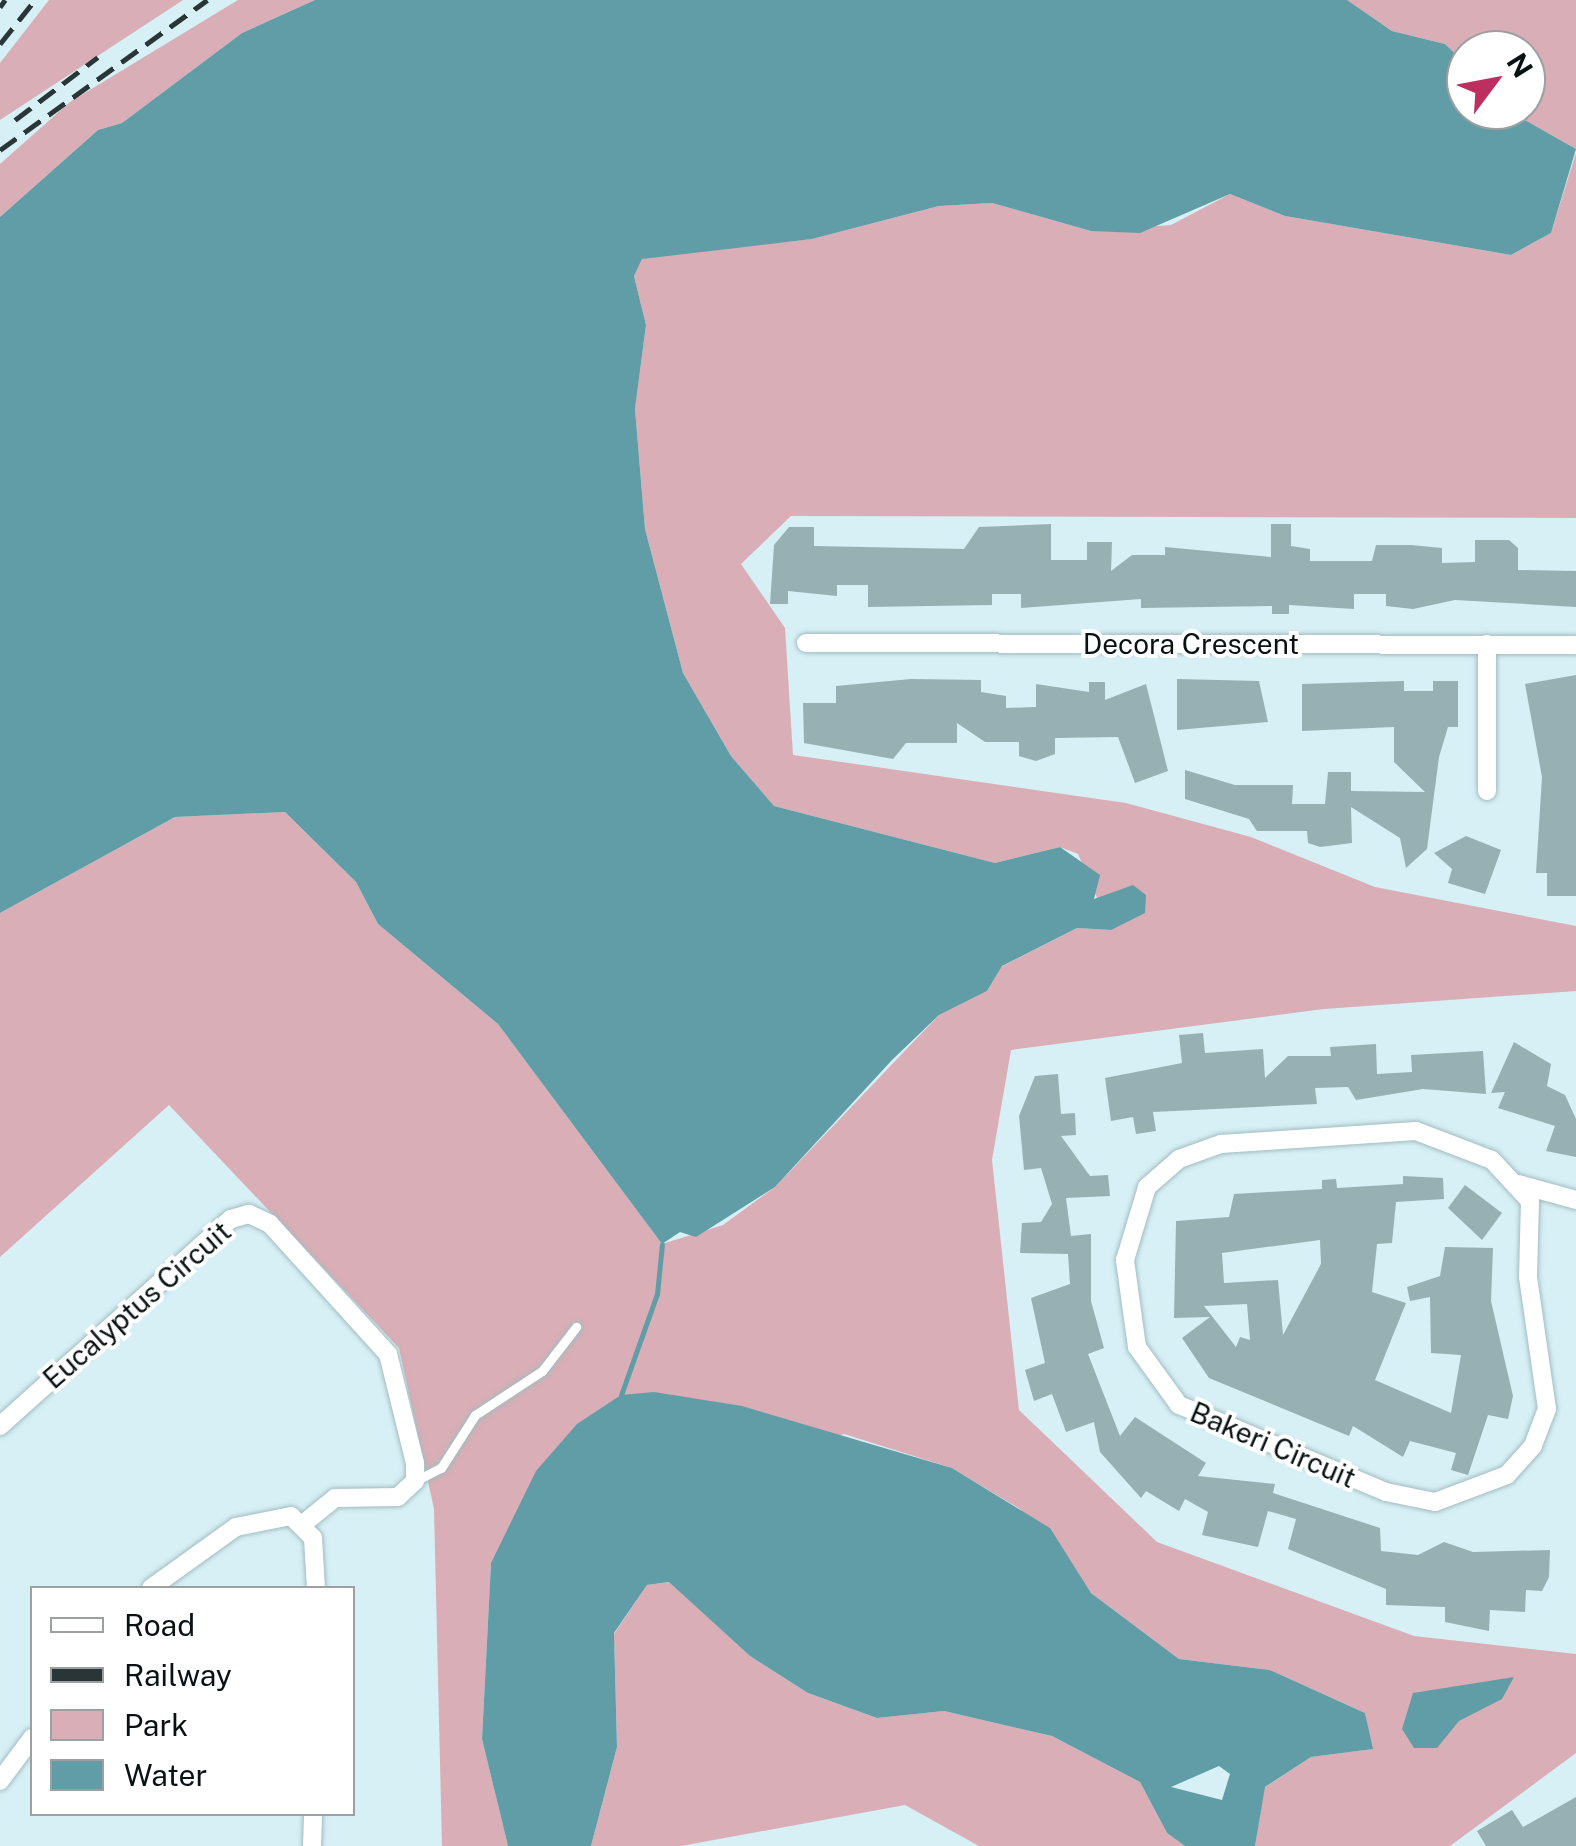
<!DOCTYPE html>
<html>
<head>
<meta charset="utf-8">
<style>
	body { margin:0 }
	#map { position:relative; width:1576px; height:1846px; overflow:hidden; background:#d6f0f5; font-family:"Public Sans",sans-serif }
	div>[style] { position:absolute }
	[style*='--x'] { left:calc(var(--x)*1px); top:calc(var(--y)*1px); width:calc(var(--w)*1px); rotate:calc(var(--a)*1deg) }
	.green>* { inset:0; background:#d9aeb6 }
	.water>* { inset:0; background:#619da7 }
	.stream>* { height:5px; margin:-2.5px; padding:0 2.5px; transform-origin:2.5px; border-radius:2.5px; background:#619da7 }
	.building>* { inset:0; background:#97b0b4 }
	.roads { filter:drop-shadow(0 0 2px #a2bcc0) drop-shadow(0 0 2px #a2bcc0) }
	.service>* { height:9px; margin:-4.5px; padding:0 4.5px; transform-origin:4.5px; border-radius:4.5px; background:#fff }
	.minor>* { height:18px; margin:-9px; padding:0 9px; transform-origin:9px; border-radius:9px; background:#fff }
	.rail>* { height:5px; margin-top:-2.5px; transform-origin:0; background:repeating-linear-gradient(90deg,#293537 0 20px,transparent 0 30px) }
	span { translate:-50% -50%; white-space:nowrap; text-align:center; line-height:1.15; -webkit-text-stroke:8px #fff; paint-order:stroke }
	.street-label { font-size:28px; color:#081213 }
	.legend { position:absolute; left:30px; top:1586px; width:325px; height:230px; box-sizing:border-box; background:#fff; border:2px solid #9ca0a1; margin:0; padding:12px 18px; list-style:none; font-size:30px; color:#081213 }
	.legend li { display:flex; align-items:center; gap:20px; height:50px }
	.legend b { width:50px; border:2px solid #9ca0a1 }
	.north { position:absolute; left:1446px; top:30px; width:100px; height:100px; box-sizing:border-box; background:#fff; border:2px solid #9ca0a1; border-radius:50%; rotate:58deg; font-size:28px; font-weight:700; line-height:40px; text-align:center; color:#081213 }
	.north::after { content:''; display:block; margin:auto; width:35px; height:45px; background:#bd2f5f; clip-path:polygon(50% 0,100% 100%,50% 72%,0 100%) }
</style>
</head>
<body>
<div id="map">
	<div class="green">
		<div style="clip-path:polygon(49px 0,183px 0,0 120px,0 63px)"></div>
		<div style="clip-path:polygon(238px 0,315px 0,242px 33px,122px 123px,98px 130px,0 217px,0 164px,70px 102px)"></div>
		<div style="clip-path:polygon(1347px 0,1576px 0,1576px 149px,1507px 110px,1526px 110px,1526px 50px,1466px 50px,1466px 64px,1445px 44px,1392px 31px)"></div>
		<div style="clip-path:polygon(1576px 153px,1576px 518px,791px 516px,741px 564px,785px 628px,793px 755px,1126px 803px,1251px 837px,1375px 887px,1576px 926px,1576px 991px,1324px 1009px,1011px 1050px,992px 1160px,1019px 1410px,1157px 1542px,1414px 1636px,1576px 1654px,1576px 1753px,1450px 1846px,1255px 1846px,1264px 1788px,1311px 1757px,1372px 1749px,1365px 1713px,1270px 1670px,1179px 1659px,1091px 1593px,1020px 1509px,952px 1468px,844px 1434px,491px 1563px,482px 1739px,508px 1846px,442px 1846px,434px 1509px,399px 1348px,169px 1105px,0 1257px,0 913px,175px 817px,285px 812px,356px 882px,378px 924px,498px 1024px,662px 1244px,723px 1225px,775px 1187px,939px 1015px,987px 991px,1001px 967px,1077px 928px,1111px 930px,1078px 854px,1060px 847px,995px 863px,774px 806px,731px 756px,683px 673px,645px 529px,635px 409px,646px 325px,634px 276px,642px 258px,812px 239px,939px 206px,992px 203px,1091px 231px,1171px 225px,1230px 194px,1285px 216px,1511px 255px,1551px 233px)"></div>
		<div style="clip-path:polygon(670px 1582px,750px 1656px,808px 1693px,877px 1718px,944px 1711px,1052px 1736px,1140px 1782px,1167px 1833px,1185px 1846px,979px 1846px,905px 1805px,681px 1846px,591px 1846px,617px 1747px,614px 1634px,647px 1585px)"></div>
	</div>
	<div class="water">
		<div style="clip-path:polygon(315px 0,1347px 0,1392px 31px,1445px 44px,1466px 64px,1466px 110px,1507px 110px,1576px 149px,1551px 233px,1511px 255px,1285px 216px,1230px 194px,1140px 233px,1091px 231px,992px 203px,939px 206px,812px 239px,642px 259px,634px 276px,646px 325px,635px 409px,645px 529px,683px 673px,731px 756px,774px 806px,995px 863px,1060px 847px,1100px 875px,1094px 899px,1133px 885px,1146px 895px,1145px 913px,1111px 930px,1077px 928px,1002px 966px,987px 991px,939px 1015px,892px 1060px,775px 1187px,696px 1237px,680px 1232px,662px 1244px,498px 1024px,378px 924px,356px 882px,285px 812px,175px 817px,0 913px,0 217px,98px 130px,122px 123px,242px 33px)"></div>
		<div style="clip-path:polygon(evenodd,654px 1392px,742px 1406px,952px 1468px,1050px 1528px,1091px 1593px,1179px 1659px,1270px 1670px,1365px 1713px,1373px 1749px,1311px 1757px,1265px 1787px,1255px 1846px,1185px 1846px,1167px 1833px,1140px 1782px,1052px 1736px,944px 1711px,877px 1718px,808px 1693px,750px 1656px,669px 1582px,647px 1585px,614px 1633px,617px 1747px,591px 1846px,508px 1846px,482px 1739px,491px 1563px,536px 1471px,577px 1424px,621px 1395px,654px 1392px,1219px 1766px,1230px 1774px,1222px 1800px,1171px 1787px,1219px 1766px)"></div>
		<div style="clip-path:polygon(1514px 1677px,1502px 1699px,1459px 1721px,1437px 1748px,1414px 1748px,1402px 1729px,1413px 1693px)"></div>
	</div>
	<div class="stream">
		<div style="--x:621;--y:1395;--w:107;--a:-70.4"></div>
		<div style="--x:657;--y:1294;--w:50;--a:-84.3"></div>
	</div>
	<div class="building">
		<div style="clip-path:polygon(1051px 524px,1051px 560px,1087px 560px,1087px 542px,1112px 542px,1111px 571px,1132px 555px,1165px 555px,1165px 547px,1271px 557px,1271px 524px,1291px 524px,1291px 546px,1310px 549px,1310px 561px,1372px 561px,1376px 545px,1411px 545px,1442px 548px,1442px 563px,1475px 562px,1475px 540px,1509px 540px,1518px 548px,1518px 570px,1576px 571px,1576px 607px,1455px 600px,1413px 609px,1386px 606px,1386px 594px,1354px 594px,1354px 609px,1289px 605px,1289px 614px,1272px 614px,1272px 606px,1141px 608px,1141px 599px,1021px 608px,1021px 594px,992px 594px,992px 605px,868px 607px,868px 585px,837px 585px,837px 596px,788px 591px,788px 604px,770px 604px,774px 545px,789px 527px,814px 527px,814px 546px,964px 549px,979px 527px)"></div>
		<div style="clip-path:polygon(1576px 675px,1576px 896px,1547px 896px,1547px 873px,1536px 873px,1542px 777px,1525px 684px)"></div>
		<div style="clip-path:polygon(911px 679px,981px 680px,981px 692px,1006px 696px,1006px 708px,1036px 707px,1036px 684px,1089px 692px,1089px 682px,1105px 682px,1105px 700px,1146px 684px,1168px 771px,1135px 783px,1118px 737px,1055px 738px,1055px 754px,1036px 761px,1019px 756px,1019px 742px,985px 742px,957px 723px,957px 743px,906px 743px,893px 759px,804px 743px,803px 703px,836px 703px,836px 686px)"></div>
		<div style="clip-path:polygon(1177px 679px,1259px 681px,1268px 722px,1177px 730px)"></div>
		<div style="clip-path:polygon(1404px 681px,1404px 691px,1433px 691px,1433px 681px,1458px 681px,1458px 727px,1448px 727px,1439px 757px,1427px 849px,1406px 868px,1400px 838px,1351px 807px,1352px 843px,1320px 847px,1308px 843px,1307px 831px,1257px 831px,1249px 819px,1185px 799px,1185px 770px,1235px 785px,1293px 785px,1292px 804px,1325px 804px,1328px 772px,1351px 772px,1351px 791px,1425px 792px,1394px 762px,1394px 727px,1302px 731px,1302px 684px)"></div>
		<div style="clip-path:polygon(1466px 836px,1501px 850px,1485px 894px,1448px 883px,1452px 869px,1434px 853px)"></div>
		<div style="clip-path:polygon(1203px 1033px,1205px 1053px,1263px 1049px,1265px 1078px,1288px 1056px,1331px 1056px,1330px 1047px,1376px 1044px,1377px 1074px,1412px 1072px,1411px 1055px,1483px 1051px,1486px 1094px,1423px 1089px,1356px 1100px,1348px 1087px,1315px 1088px,1317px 1104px,1153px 1112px,1156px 1131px,1136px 1134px,1133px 1117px,1111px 1121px,1105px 1078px,1182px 1063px,1179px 1035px)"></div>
		<div style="clip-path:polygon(1514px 1042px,1551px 1064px,1547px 1086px,1565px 1095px,1576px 1119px,1576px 1157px,1546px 1151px,1555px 1126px,1498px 1108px,1505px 1092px,1491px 1093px)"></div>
		<div style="clip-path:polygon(1058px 1074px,1061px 1114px,1075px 1113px,1076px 1135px,1061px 1136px,1090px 1176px,1108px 1175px,1110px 1196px,1066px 1198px,1071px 1236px,1091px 1234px,1091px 1301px,1104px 1348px,1088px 1354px,1120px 1436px,1135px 1417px,1206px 1463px,1198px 1476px,1275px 1484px,1273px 1493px,1380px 1528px,1381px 1551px,1418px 1555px,1444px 1542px,1473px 1552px,1550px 1550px,1549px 1577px,1542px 1591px,1526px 1590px,1525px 1612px,1490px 1610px,1489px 1631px,1445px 1622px,1445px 1607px,1386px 1605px,1386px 1589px,1288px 1549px,1296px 1519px,1268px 1511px,1258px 1547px,1202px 1535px,1208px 1512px,1185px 1499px,1179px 1511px,1146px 1491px,1141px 1498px,1100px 1452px,1094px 1422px,1066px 1432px,1052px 1394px,1034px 1401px,1025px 1370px,1045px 1363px,1031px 1298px,1070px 1284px,1068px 1254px,1020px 1253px,1022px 1223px,1041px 1222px,1052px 1204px,1041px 1168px,1024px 1170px,1019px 1116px,1035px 1076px)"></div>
		<div style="clip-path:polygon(evenodd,1403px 1176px,1443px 1178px,1444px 1199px,1396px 1202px,1392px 1243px,1377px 1244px,1372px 1292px,1406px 1303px,1375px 1380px,1451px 1413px,1461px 1355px,1431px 1353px,1430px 1297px,1410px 1301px,1407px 1287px,1440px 1276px,1445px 1247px,1493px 1248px,1491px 1301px,1513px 1396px,1508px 1419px,1488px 1415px,1468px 1475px,1451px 1470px,1456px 1453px,1410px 1441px,1403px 1457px,1353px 1426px,1349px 1436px,1209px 1378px,1182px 1338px,1210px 1317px,1174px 1318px,1176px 1221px,1229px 1217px,1234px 1194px,1322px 1189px,1322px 1180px,1336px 1179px,1337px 1188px,1403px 1184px,1403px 1176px,1320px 1240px,1321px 1264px,1283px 1335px,1278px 1280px,1224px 1283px,1222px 1253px,1320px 1240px,1403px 1176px,1247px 1304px,1250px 1340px,1240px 1337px,1236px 1347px,1204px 1306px,1247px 1304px)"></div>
		<div style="clip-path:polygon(1465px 1185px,1502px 1213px,1482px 1240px,1448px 1208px)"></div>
		<div style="clip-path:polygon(1576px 1797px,1576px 1846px,1486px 1846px,1477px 1831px,1512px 1810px,1523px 1827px)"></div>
	</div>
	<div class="roads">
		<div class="service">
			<div style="--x:415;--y:1481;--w:29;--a:-27"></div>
			<div style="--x:441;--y:1468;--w:63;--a:-57.3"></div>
			<div style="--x:475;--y:1415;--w:80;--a:-33.3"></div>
			<div style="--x:542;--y:1371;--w:56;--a:-52.3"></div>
		</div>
		<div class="minor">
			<div style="--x:806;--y:643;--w:770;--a:0.15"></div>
			<div style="--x:1487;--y:791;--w:147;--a:-90"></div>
			<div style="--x:1416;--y:1131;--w:81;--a:20.9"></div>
			<div style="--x:1492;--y:1160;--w:56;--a:47.2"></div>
			<div style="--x:1530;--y:1201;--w:76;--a:91.5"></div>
			<div style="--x:1528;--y:1277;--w:133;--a:81.8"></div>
			<div style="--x:1547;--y:1409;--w:40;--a:111"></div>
			<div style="--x:1533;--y:1446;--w:39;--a:132"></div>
			<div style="--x:1507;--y:1475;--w:77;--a:159.4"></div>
			<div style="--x:1435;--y:1502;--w:50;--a:-168.5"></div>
			<div style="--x:1386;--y:1492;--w:225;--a:-157.2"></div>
			<div style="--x:1179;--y:1405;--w:72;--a:-125.9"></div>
			<div style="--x:1137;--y:1347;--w:88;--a:-97.9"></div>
			<div style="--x:1125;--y:1260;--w:76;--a:-73.2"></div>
			<div style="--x:1147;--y:1187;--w:43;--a:-41.2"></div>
			<div style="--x:1179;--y:1159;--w:45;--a:-19.7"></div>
			<div style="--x:1221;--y:1144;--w:195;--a:-3.8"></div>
			<div style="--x:1518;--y:1184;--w:60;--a:15.4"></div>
			<div style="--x:0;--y:1426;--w:310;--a:-41.9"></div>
			<div style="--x:231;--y:1219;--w:19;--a:-16"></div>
			<div style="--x:249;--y:1214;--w:23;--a:25"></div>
			<div style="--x:270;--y:1224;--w:176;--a:47.8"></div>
			<div style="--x:388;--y:1354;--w:112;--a:76.1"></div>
			<div style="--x:415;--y:1463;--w:18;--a:90"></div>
			<div style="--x:415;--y:1481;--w:23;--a:137"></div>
			<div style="--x:398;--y:1497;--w:63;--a:179.1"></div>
			<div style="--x:335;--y:1498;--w:40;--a:141"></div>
			<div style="--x:151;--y:1588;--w:105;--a:-35.7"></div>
			<div style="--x:236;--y:1527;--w:56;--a:-11.3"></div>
			<div style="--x:291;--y:1516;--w:31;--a:45"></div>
			<div style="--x:313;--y:1538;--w:50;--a:86.6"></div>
			<div style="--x:0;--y:1781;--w:54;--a:-53.3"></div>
			<div style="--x:312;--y:1846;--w:32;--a:-88"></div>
		</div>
	</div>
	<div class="rail">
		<div style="--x:0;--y:7;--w:9;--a:-54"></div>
		<div style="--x:0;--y:44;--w:56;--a:-51.5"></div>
		<div style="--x:15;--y:120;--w:104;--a:-37.2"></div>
		<div style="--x:0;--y:150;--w:256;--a:-35.9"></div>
	</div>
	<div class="street-label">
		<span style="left:1191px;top:644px">Decora Crescent</span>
		<span style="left:137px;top:1305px;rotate:-41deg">Eucalyptus Circuit</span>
		<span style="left:1273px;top:1445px;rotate:23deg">Bakeri Circuit</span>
	</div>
	<ul class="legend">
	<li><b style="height:12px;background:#fff"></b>Road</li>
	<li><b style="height:12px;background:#293537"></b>Railway</li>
	<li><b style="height:28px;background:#d9aeb6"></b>Park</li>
	<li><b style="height:28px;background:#619da7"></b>Water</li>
	</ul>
	<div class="north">N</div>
</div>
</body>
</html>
